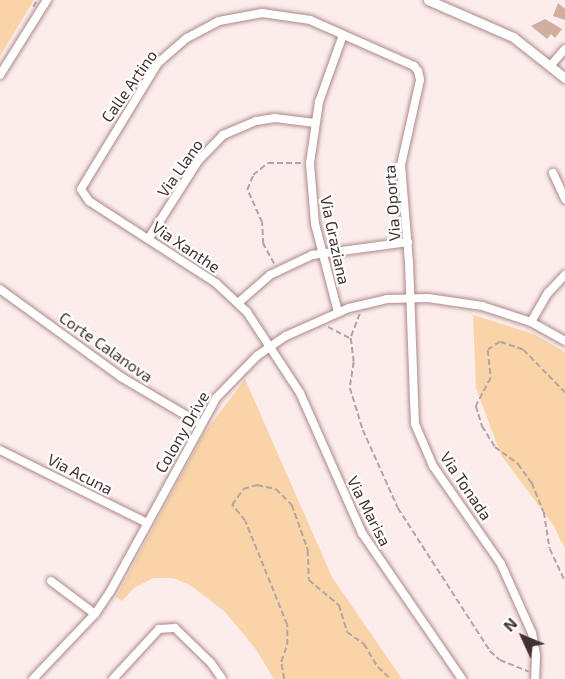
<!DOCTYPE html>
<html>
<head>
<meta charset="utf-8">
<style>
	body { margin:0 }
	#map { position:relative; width:565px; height:679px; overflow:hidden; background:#fcedec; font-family:"Exo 2",sans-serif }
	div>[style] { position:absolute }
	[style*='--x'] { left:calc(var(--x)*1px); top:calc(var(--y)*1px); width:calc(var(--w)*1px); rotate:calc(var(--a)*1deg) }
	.green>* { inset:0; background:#f9d4a8 }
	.building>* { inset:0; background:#cfafa0 }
	.path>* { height:1.5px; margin-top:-0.75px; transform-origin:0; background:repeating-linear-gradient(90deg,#b3a4a3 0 6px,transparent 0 9px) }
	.roads { filter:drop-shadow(0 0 2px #ac8987) drop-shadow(0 0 2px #ac8987) }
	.minor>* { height:8px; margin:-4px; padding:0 4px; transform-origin:4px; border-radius:4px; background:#fff }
	.major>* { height:9px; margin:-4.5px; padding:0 4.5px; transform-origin:4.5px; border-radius:4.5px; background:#fff }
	span { translate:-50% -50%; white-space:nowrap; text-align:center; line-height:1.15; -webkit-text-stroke:4.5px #fff; paint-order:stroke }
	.street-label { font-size:16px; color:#413231 }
	.north { position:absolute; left:493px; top:607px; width:60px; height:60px; -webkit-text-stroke:4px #fff; paint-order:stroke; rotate:314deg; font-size:16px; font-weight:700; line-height:24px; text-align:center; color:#413231 }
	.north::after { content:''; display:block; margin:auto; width:21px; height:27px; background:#413231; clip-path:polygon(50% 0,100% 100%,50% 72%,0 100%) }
</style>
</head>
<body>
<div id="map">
	<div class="green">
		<div style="clip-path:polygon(0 0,34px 0,0 56px)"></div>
		<div style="clip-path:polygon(473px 315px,534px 334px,565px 352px,565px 549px,554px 526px,501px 455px,476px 388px)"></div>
		<div style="clip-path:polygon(245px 379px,332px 577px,402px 679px,274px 679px,255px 648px,225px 612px,190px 585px,173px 578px,153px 578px,134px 588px,122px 601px,116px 597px,203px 435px)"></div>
	</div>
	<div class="building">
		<div style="clip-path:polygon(558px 3px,565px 9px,565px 20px,553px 16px)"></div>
		<div style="clip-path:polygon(545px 19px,562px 29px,555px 38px,551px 34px,547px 39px,531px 26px)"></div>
	</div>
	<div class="path">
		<div style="--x:33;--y:7;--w:8;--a:-60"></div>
		<div style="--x:274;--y:264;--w:23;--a:-119"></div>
		<div style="--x:263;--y:244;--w:21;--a:-93"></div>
		<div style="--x:262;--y:223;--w:36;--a:-114"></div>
		<div style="--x:247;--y:190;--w:16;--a:-68"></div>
		<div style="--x:253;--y:175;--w:19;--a:-39"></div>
		<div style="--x:268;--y:163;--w:35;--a:0"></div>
		<div style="--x:360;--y:314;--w:26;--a:111"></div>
		<div style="--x:351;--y:338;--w:24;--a:83"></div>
		<div style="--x:354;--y:362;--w:26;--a:99"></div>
		<div style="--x:350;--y:388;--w:44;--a:72.8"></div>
		<div style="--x:363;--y:430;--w:85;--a:65.8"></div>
		<div style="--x:398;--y:508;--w:170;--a:57.2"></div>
		<div style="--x:490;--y:651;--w:13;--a:42"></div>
		<div style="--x:500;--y:660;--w:31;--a:22"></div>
		<div style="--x:328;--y:327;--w:25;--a:27"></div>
		<div style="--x:565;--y:393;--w:60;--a:-134.3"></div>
		<div style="--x:523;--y:350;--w:24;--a:-161"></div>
		<div style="--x:500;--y:342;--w:14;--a:146"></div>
		<div style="--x:488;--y:350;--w:28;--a:84"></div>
		<div style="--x:491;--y:378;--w:32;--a:118"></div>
		<div style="--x:476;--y:406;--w:21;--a:73"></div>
		<div style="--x:482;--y:426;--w:25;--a:58"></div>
		<div style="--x:495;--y:447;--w:29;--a:36"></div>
		<div style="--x:518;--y:464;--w:24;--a:54"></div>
		<div style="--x:532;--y:483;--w:31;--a:68"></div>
		<div style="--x:544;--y:512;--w:37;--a:81"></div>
		<div style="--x:550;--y:549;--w:35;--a:65"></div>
		<div style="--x:284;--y:679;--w:17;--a:-100"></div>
		<div style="--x:281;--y:662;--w:18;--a:-71"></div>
		<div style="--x:287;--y:645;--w:20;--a:-90"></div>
		<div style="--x:287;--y:625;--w:112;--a:-112"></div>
		<div style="--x:245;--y:521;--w:21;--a:-129"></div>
		<div style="--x:232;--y:505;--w:19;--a:-55"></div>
		<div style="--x:243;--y:489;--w:15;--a:-16"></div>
		<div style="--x:257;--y:485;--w:19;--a:12"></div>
		<div style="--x:276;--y:489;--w:23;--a:45"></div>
		<div style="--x:292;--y:505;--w:48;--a:70.4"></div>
		<div style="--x:308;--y:550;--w:30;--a:88"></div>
		<div style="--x:309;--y:580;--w:39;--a:40"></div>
		<div style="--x:339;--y:605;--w:28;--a:73"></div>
		<div style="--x:347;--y:632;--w:21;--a:35"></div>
		<div style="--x:364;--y:644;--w:27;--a:59"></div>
		<div style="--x:378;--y:667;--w:18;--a:43"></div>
	</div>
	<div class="roads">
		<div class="minor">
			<div style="--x:551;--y:65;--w:21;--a:-49"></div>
			<div style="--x:0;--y:75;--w:89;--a:-57.9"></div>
			<div style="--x:553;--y:173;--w:29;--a:65"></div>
			<div style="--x:149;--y:238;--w:91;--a:-57.5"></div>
			<div style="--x:198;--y:161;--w:36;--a:-46"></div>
			<div style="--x:223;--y:135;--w:36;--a:-23"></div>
			<div style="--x:256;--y:121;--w:19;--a:-9"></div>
			<div style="--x:275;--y:118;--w:40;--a:7.1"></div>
			<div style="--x:0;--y:289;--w:150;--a:36"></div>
			<div style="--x:121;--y:377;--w:91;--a:30.5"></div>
			<div style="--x:238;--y:303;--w:43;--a:-41.2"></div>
			<div style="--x:270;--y:275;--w:47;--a:-25.5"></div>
			<div style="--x:312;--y:255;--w:97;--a:-7.7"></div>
			<div style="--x:338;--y:312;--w:91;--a:-104.6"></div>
			<div style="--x:315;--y:224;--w:61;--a:-94.7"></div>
			<div style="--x:310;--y:163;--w:62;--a:-81.6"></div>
			<div style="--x:319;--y:102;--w:71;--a:-70.3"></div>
			<div style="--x:531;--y:322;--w:34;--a:-60"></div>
			<div style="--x:548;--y:293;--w:25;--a:-47"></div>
			<div style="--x:0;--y:450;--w:164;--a:26.4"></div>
			<div style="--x:51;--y:581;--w:55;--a:36.9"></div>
			<div style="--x:33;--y:679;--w:90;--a:-46.4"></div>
			<div style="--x:95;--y:614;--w:27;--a:-56"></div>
			<div style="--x:110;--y:592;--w:221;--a:-61.3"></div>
			<div style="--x:216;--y:398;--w:59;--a:-45.7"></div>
			<div style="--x:257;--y:356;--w:35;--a:-35"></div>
			<div style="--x:286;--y:336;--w:69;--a:-24"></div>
			<div style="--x:349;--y:308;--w:39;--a:-13"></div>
			<div style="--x:387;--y:299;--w:41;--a:-1.4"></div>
			<div style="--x:428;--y:298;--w:55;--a:8.4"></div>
			<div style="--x:482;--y:306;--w:52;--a:18.1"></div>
			<div style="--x:531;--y:322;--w:39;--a:29"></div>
			<div style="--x:113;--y:679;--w:68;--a:-47.4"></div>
			<div style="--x:159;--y:629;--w:16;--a:-4"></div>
			<div style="--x:175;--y:628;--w:50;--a:44.2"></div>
			<div style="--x:211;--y:663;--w:19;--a:55"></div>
			<div style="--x:462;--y:679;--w:177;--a:-124.4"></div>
			<div style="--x:362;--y:533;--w:153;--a:-113.9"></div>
			<div style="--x:300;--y:393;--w:97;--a:-123.2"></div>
			<div style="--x:247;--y:312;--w:42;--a:-136.9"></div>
			<div style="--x:216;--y:283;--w:151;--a:-147.2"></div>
			<div style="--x:89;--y:201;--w:14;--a:-124"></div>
			<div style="--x:81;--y:189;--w:148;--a:-58.6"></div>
			<div style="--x:158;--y:63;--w:38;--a:-41"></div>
			<div style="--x:187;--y:38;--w:36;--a:-28"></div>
			<div style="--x:219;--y:21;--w:44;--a:-10.5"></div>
			<div style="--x:262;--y:13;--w:49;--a:8.3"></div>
			<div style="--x:310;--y:20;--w:114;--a:23.9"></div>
			<div style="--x:414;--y:66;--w:6;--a:51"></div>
			<div style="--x:418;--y:71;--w:9;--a:77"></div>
			<div style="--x:420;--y:80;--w:87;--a:102.6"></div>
			<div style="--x:401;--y:165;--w:97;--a:85.3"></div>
			<div style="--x:409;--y:262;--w:162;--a:87.9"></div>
			<div style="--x:415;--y:424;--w:46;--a:66.8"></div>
			<div style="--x:433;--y:466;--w:119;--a:55.2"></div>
			<div style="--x:501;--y:564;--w:76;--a:65.8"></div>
			<div style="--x:532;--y:633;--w:22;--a:80"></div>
			<div style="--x:536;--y:655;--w:24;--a:92"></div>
		</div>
		<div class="major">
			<div style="--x:428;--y:0;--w:93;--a:23.5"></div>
			<div style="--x:513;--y:37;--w:66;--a:38.3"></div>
		</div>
	</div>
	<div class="street-label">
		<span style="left:129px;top:86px;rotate:-55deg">Calle Artino</span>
		<span style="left:180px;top:168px;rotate:-55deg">Via Llano</span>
		<span style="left:392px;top:203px;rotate:-94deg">Via Oporta</span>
		<span style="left:335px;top:240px;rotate:78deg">Via Graziana</span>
		<span style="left:186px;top:247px;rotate:34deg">Via Xanthe</span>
		<span style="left:106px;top:347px;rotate:35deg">Corte Calanova</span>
		<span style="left:182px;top:432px;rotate:-60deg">Colony Drive</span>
		<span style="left:80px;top:474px;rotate:27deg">Via Acuna</span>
		<span style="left:466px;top:486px;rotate:56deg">Via Tonada</span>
		<span style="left:369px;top:511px;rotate:63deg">Via Marisa</span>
	</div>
	<div class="north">N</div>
</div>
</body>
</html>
